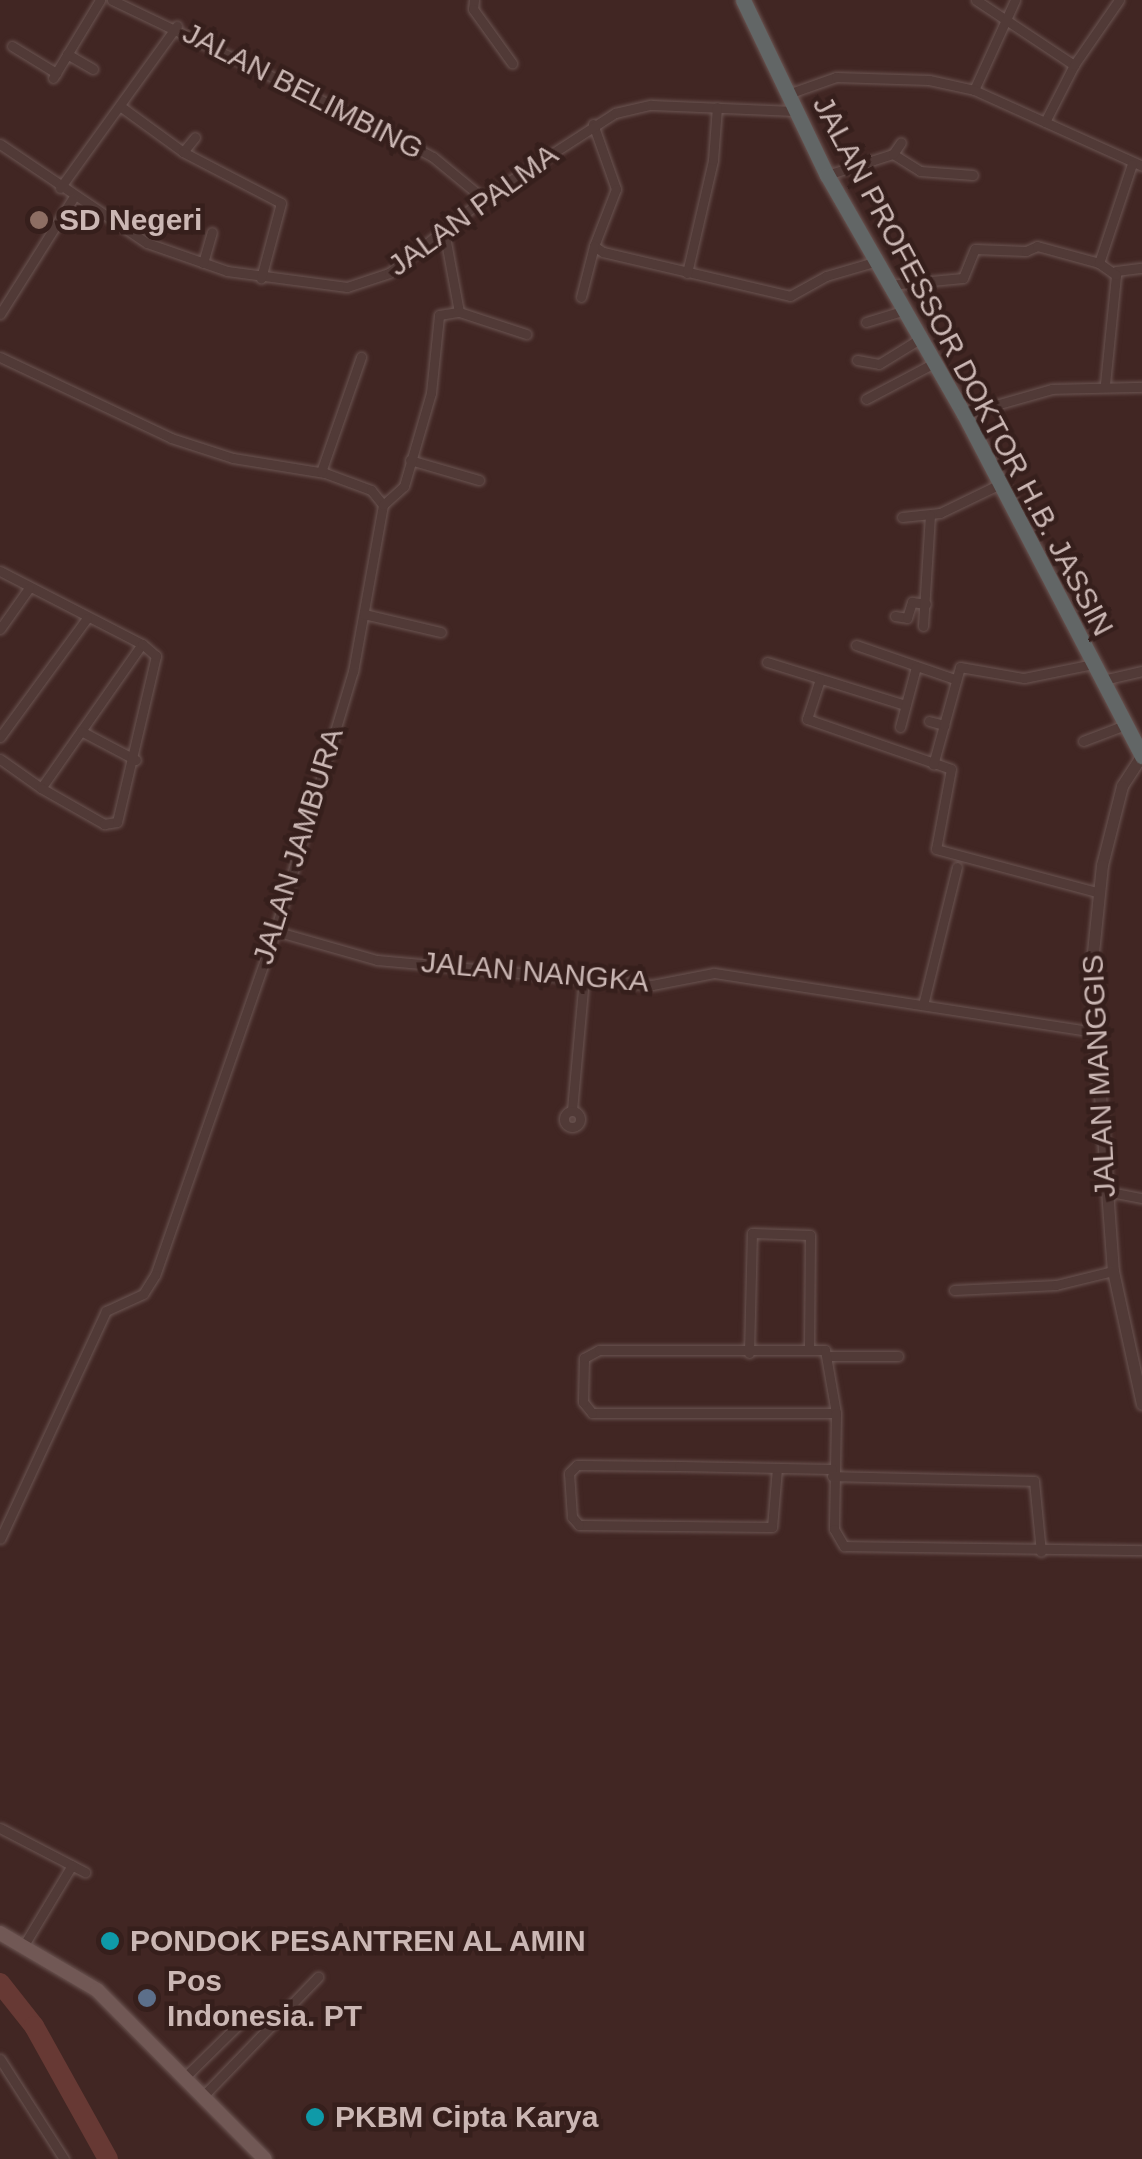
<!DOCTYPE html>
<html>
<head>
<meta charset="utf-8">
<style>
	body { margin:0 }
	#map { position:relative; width:1142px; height:2159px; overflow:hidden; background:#412623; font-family:Helvetica,sans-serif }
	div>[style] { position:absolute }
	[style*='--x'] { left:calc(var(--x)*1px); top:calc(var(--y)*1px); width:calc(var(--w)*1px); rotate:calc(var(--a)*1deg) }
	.river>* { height:20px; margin:-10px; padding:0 10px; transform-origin:10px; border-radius:10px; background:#673934 }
	.roads { filter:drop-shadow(0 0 2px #6b5552) drop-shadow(0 0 2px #6b5552) }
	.minor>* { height:9px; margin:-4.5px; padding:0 4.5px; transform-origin:4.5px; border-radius:4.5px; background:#513a37 }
	.minor>.ring { margin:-4.5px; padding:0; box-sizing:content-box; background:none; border:9px solid #513a37; border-radius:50% }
	.tertiary>* { height:11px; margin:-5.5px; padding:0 5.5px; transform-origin:5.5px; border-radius:5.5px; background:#513a37 }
	.primary>* { height:14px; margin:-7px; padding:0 7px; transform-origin:7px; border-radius:7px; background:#715855 }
	.trunk>* { height:15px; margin:-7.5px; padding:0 7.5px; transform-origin:7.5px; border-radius:7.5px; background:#626666 }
	.dots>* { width:28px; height:28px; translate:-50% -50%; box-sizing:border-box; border:5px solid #361f1c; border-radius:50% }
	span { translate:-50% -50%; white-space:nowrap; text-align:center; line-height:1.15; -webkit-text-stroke:9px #361f1c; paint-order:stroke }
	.street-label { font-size:30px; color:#cbb7b4 }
	.poi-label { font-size:30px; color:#cbb7b4; font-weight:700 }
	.left { translate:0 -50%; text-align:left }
</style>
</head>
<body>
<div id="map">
	<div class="river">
		<div style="--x:0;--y:1983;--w:55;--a:51.7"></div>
		<div style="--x:34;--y:2026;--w:152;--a:60.9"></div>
	</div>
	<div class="roads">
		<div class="minor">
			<div style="--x:112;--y:0;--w:287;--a:25.6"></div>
			<div style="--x:371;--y:124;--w:70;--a:28"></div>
			<div style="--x:433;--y:157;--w:66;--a:39.5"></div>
			<div style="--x:474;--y:0;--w:9;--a:96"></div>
			<div style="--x:473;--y:9;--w:67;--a:54.2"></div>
			<div style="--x:976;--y:0;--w:118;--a:33.6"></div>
			<div style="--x:1074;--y:65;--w:64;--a:117"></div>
			<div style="--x:12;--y:46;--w:52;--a:31.5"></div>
			<div style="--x:67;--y:54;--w:30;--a:30"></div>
			<div style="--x:1074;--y:65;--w:79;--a:-55.3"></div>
			<div style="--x:53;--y:78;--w:91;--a:-58.9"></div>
			<div style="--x:974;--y:90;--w:99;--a:-65.5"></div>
			<div style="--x:788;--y:94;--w:51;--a:-19.5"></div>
			<div style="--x:836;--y:77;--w:93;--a:1.8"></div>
			<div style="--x:929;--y:80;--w:46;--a:12.5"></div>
			<div style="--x:974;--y:90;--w:184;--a:24.3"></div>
			<div style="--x:120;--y:106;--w:78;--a:36.1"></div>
			<div style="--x:183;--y:152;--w:19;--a:-51"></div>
			<div style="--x:593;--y:124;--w:69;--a:70.5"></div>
			<div style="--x:616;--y:189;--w:61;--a:111.1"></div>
			<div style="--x:594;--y:246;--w:11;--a:34"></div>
			<div style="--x:603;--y:252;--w:192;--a:13.2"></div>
			<div style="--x:790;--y:296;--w:41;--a:-29.1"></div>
			<div style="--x:826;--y:276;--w:50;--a:-16.3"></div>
			<div style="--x:0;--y:144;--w:177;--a:34"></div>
			<div style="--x:147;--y:243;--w:85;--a:19.3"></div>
			<div style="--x:227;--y:271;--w:121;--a:7.6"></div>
			<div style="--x:347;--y:287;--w:44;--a:-18.4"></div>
			<div style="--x:389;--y:273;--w:130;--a:-38.1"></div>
			<div style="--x:491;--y:193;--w:148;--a:-32.8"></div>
			<div style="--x:615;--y:113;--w:37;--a:-13"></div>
			<div style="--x:651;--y:105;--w:144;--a:2.4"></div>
			<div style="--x:183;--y:152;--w:110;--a:27.5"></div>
			<div style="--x:281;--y:203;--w:78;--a:104.9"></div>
			<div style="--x:893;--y:154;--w:32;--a:32"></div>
			<div style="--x:920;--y:171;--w:53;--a:4.3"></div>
			<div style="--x:827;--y:175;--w:69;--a:-17.7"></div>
			<div style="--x:893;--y:154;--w:14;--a:-56"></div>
			<div style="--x:60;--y:188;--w:200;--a:-54.2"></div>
			<div style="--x:444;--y:231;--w:82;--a:79.5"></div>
			<div style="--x:203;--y:263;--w:32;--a:-74"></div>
			<div style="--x:1116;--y:271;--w:26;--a:-7"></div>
			<div style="--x:687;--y:273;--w:116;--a:-77"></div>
			<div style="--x:713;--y:160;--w:53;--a:-85.7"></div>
			<div style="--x:889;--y:285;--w:74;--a:-5.4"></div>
			<div style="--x:963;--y:278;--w:31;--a:-68"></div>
			<div style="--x:975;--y:249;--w:51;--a:2.2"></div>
			<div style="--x:1026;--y:251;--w:12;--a:-24"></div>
			<div style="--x:1037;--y:246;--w:64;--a:15.3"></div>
			<div style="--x:581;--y:297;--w:53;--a:-75.7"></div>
			<div style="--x:0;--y:314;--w:137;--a:-57.8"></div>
			<div style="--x:866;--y:322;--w:37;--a:-17"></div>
			<div style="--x:0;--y:357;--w:189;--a:25.3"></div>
			<div style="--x:171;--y:438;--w:65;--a:17.9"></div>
			<div style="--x:233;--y:458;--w:93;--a:9.3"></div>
			<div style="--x:325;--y:473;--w:49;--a:20.3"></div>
			<div style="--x:371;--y:490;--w:19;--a:51"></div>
			<div style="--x:383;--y:505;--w:169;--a:100.2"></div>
			<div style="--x:353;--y:671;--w:271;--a:106.7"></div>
			<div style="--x:275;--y:931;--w:364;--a:109.2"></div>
			<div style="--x:155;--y:1275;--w:22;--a:122"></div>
			<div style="--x:143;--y:1294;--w:41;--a:155.3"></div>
			<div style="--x:106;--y:1311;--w:251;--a:114.9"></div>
			<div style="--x:857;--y:360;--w:22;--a:10"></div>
			<div style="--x:879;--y:364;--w:46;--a:-31.6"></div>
			<div style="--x:1105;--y:384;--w:110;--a:-84.2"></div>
			<div style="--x:1116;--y:275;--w:21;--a:-145"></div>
			<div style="--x:1099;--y:263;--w:104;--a:-71.6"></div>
			<div style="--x:866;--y:399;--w:75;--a:-27.9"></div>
			<div style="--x:964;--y:414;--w:91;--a:-15.9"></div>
			<div style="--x:1052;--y:389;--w:90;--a:-1.3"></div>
			<div style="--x:410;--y:460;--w:72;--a:16.2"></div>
			<div style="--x:321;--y:472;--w:122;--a:-70.8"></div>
			<div style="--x:383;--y:505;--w:28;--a:-42"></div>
			<div style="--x:404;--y:486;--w:97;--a:-73.8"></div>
			<div style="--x:431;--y:393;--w:78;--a:-84.1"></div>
			<div style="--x:439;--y:315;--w:20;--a:-9"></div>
			<div style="--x:459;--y:312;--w:71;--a:18.2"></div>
			<div style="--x:902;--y:517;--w:38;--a:-6"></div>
			<div style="--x:940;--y:513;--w:67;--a:-25.8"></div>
			<div style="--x:0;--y:571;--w:160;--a:27.2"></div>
			<div style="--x:142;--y:644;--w:176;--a:125"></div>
			<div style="--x:41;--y:788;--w:50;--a:-144.7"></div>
			<div style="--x:364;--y:614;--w:79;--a:13.2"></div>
			<div style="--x:895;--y:616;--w:12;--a:9"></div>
			<div style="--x:907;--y:618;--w:17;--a:-73"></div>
			<div style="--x:912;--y:602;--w:14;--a:8"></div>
			<div style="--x:923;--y:626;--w:111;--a:-86.4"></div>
			<div style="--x:0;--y:629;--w:50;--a:-54.7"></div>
			<div style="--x:856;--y:645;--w:105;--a:19"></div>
			<div style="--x:767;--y:662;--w:145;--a:17.3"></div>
			<div style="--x:820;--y:679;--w:42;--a:108"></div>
			<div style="--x:807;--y:719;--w:152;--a:19.1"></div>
			<div style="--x:951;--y:769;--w:81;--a:100.6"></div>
			<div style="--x:936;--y:849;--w:166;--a:15"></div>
			<div style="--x:1103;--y:680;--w:40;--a:-13"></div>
			<div style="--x:929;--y:721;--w:16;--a:15"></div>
			<div style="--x:944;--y:725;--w:41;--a:105.4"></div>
			<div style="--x:944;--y:725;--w:60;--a:-74.6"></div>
			<div style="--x:960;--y:667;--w:65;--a:9.8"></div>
			<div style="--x:1024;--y:678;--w:70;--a:-11.5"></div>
			<div style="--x:900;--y:727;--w:62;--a:-75.1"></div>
			<div style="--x:81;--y:731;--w:62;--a:27.8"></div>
			<div style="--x:0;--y:737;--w:147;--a:-53.8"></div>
			<div style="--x:1083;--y:741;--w:45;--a:-20.9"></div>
			<div style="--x:41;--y:788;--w:73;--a:29.7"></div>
			<div style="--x:104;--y:824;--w:13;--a:-9"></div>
			<div style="--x:117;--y:822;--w:171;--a:-76.8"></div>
			<div style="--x:156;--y:656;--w:18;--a:-139"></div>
			<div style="--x:275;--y:931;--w:106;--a:15.9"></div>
			<div style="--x:377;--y:960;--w:276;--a:5.2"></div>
			<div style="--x:652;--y:985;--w:63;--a:-11"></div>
			<div style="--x:714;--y:973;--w:384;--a:8.8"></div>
			<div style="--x:923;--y:1005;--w:142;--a:-76.2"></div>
			<div style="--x:572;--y:1110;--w:133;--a:-84.8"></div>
			<div class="ring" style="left:564px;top:1111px;width:7px;height:7px"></div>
			<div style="--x:1105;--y:1191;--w:38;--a:11"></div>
			<div style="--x:954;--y:1290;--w:102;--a:-2.8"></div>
			<div style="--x:1056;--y:1285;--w:59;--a:-13.8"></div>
			<div style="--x:749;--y:1353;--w:120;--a:-88.6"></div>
			<div style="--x:752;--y:1233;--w:58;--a:2"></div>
			<div style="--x:810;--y:1235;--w:114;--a:90.5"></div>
			<div style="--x:831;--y:1356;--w:67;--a:0"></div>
			<div style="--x:836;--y:1413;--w:244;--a:180"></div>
			<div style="--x:592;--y:1413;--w:14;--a:-129"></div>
			<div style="--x:583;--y:1402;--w:44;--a:-88.7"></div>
			<div style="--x:584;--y:1358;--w:17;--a:-28"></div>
			<div style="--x:599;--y:1350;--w:226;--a:0"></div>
			<div style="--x:825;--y:1350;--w:64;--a:80.1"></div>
			<div style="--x:836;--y:1413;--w:116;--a:91"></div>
			<div style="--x:834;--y:1529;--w:20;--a:60"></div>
			<div style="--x:844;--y:1546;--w:298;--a:0.8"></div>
			<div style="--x:777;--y:1468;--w:59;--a:94.8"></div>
			<div style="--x:772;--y:1527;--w:193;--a:-179.4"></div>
			<div style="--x:579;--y:1525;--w:11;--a:-131"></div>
			<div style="--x:572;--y:1517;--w:44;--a:-93.9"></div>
			<div style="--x:569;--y:1473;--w:11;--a:-45"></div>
			<div style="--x:577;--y:1465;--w:102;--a:0.6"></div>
			<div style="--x:679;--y:1466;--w:153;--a:1.1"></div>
			<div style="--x:832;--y:1476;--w:202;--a:1.4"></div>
			<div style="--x:1034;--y:1481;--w:71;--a:84.4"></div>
			<div style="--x:0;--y:1828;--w:96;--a:27.4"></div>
			<div style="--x:24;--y:1945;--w:93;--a:-59"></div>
			<div style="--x:0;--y:2059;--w:119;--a:57.4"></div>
			<div style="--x:187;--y:2075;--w:77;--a:-44.5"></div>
			<div style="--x:205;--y:2094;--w:163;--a:-46"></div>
		</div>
		<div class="tertiary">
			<div style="--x:1142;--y:755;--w:37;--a:123"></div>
			<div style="--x:1122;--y:786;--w:81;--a:104.2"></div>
			<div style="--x:1102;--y:865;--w:108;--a:95.9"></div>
			<div style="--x:1091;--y:972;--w:300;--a:85.8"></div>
			<div style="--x:1113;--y:1271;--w:136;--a:77.7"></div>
		</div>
		<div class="primary">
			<div style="--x:0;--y:1933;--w:113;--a:30.4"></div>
			<div style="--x:97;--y:1990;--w:238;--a:45.2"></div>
		</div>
		<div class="trunk">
			<div style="--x:743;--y:0;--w:194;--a:64.4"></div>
			<div style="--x:827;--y:175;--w:275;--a:60.2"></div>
			<div style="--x:964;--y:414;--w:386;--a:62.5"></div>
		</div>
	</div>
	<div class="dots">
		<div style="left:39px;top:220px;background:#8d6e63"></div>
		<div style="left:110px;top:1941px;background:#0f9aa8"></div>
		<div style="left:147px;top:1998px;background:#5c6f8a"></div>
		<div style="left:315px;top:2117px;background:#0f9aa8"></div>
	</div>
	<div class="street-label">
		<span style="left:303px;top:91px;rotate:27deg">JALAN BELIMBING</span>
		<span style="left:473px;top:210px;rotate:-36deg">JALAN PALMA</span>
		<span style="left:963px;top:366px;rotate:62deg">JALAN PROFESSOR DOKTOR H.B. JASSIN</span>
		<span style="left:298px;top:846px;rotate:-73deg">JALAN JAMBURA</span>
		<span style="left:535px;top:972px;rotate:5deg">JALAN NANGKA</span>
		<span style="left:1099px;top:1076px;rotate:-93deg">JALAN MANGGIS</span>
	</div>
	<div class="poi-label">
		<span class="left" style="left:59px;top:220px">SD Negeri</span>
		<span class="left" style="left:130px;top:1941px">PONDOK PESANTREN AL AMIN</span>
		<span class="left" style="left:167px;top:1998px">Pos<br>Indonesia. PT</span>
		<span class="left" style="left:335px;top:2117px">PKBM Cipta Karya</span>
	</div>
</div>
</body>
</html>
